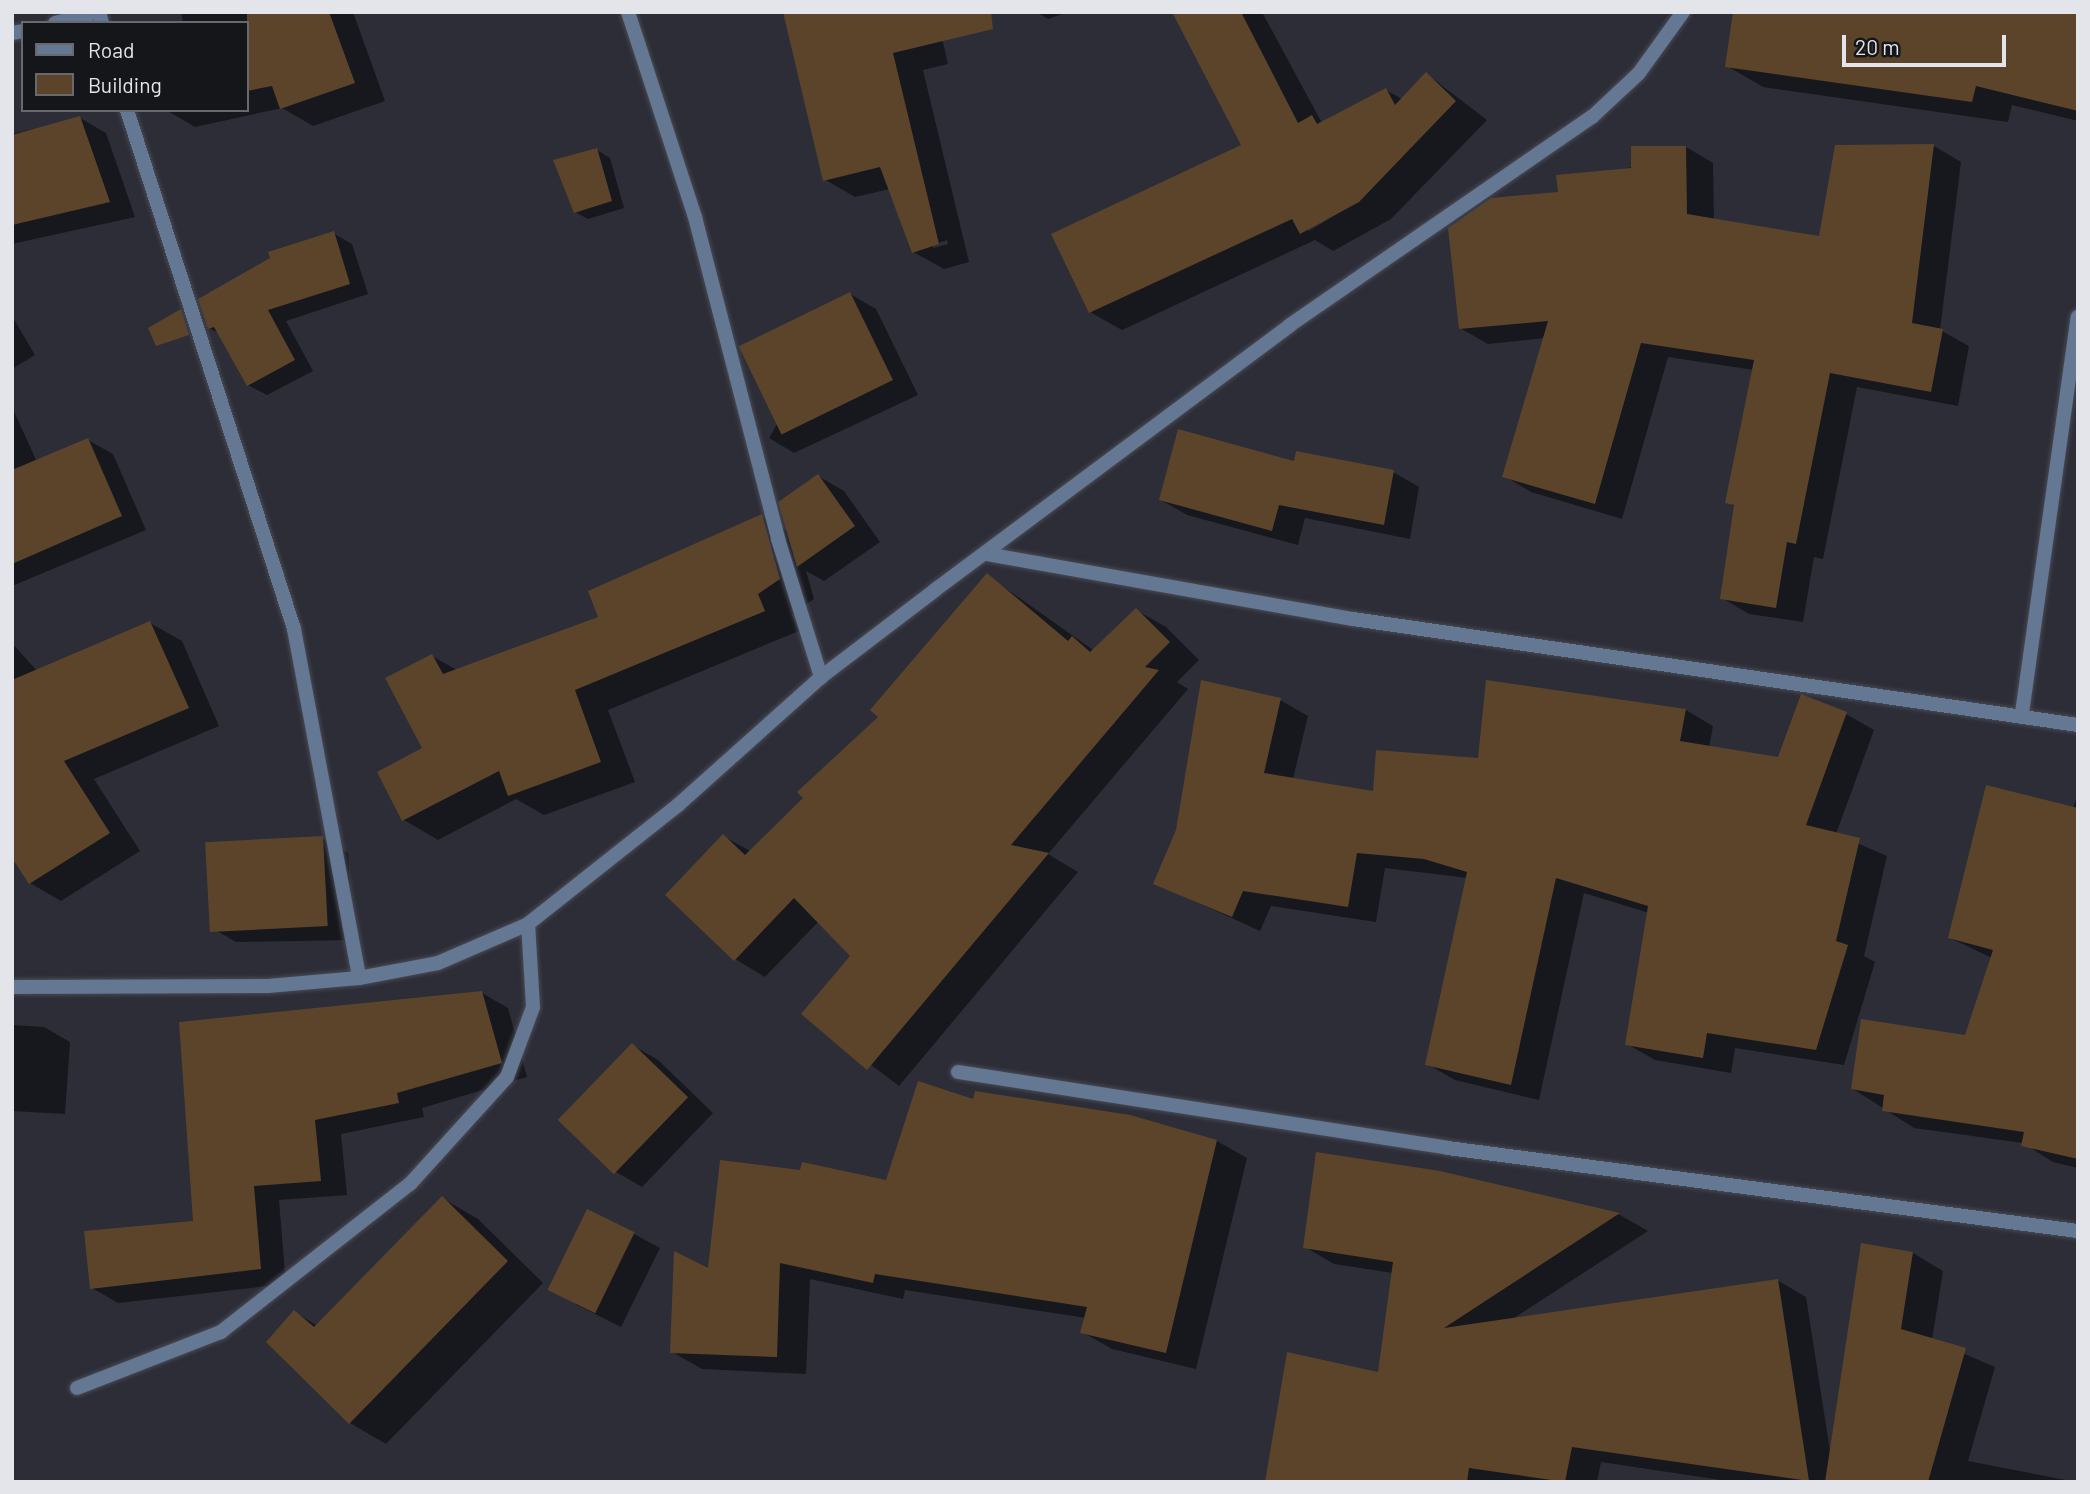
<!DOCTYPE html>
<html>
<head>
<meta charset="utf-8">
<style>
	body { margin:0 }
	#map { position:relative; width:2090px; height:1494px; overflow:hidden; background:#2c2d37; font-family:Barlow,sans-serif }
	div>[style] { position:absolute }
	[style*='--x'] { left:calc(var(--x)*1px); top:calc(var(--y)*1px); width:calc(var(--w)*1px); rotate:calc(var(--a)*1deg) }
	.shadow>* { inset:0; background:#0007 }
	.building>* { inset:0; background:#5c442b; transform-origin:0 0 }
	.roads { filter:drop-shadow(0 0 2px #494a54) drop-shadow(0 0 2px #494a54) }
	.service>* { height:14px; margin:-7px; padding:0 7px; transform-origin:7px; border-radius:7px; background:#647793 }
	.minor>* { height:14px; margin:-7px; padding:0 7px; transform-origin:7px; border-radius:7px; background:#647793 }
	span { translate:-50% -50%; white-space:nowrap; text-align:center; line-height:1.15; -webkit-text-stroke:5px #15161a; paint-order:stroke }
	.frame { position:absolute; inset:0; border:14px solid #e4e5eb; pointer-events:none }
	.legend { position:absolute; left:21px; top:21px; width:228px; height:91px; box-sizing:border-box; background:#15161a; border:2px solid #68696e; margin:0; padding:9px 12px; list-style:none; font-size:21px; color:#e4e5eb }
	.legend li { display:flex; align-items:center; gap:14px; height:35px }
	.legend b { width:35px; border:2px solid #68696e }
	.scale { position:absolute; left:1842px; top:35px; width:164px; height:32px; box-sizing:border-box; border:4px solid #e4e5eb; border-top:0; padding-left:9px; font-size:21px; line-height:24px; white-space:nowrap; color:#e4e5eb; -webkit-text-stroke:5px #15161a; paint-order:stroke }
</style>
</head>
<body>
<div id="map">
	<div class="shadow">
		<div style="clip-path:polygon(181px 12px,353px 12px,385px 101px,313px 126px,282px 108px,195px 127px,166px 110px,247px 110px,247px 23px,183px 23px)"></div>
		<div style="clip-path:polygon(evenodd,784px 12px,936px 12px,948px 64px,923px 70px,969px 262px,944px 269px,913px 252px,890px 189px,855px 197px,824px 179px,784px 12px,947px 240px,948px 244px,933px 248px,933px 245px,947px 240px)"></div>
		<div style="clip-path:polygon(1036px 12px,1068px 12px,1048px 19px)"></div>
		<div style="clip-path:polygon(evenodd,1174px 12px,1262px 12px,1322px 123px,1386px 90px,1402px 99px,1427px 74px,1487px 120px,1391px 219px,1333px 251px,1315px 240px,1122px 330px,1090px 312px,1244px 146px,1174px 12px,1366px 196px,1309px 231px,1306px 228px,1366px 196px)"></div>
		<div style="clip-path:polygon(2078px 12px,2078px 121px,2012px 105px,2008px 122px,1763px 87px,1727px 66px)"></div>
		<div style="clip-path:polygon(80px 118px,106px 133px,135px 217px,12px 244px,12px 134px)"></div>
		<div style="clip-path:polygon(1934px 146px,1961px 162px,1940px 330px,1969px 346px,1958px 406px,1857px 387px,1823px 559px,1814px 557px,1803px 622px,1749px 614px,1722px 598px,1736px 507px,1727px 502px,1754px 370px,1668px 357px,1622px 519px,1531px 492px,1504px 476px,1544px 338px,1488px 344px,1460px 328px,1559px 193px,1686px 147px,1713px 163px,1714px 221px,1821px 238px,1836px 147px)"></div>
		<div style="clip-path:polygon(597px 150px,610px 158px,624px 208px,588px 219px,575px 212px)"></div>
		<div style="clip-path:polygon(333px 233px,352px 244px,368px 294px,286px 321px,313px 371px,267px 395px,248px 385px,220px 334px,209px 328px,272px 259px)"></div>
		<div style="clip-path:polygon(850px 294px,876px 309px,918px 395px,794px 453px,769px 438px)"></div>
		<div style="clip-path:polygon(12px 316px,35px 355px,12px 369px)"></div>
		<div style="clip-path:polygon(12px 407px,37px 462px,88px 440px,113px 454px,146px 530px,12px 586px)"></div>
		<div style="clip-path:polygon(1296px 463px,1393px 472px,1419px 487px,1410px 539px,1305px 518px,1298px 545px,1187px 515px,1161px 500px)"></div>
		<div style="clip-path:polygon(818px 476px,844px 491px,880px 542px,824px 581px,806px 571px,814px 599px,792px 615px,799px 631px,608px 710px,635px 782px,544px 815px,516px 799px,438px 840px,404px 820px,424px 749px,432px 656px,457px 670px,601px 618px,761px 516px,788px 531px)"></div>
		<div style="clip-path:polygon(987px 575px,1093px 650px,1136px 610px,1166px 627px,1199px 660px,1177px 682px,1188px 689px,1048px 854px,1078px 872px,899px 1086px,803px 1013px,852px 956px,819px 921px,765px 977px,735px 959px,723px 836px,750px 851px,806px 799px,881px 716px)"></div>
		<div style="clip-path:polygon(150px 623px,182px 641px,219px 726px,94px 779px,140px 851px,61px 901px,30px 883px,12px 855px,12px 643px,37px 671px)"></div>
		<div style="clip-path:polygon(1280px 700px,1308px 716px,1293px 779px,1375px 793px,1480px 760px,1686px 710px,1713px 726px,1709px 748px,1779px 759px,1846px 714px,1874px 730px,1836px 834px,1887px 856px,1864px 956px,1875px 962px,1844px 1065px,1735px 1048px,1731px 1073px,1655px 1060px,1627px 1044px,1649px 913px,1584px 893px,1539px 1100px,1455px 1080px,1427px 1064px,1468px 878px,1385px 868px,1376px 922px,1271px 906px,1260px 931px,1155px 883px)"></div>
		<div style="clip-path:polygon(2078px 793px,2078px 1168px,2053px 1162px,2023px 1143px,1914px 1128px,1853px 1089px,1966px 1037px,1992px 958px,1950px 938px,2073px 808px)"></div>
		<div style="clip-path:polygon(322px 838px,348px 853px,353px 940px,236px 942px,210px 927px)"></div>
		<div style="clip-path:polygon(482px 993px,508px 1008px,527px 1077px,422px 1108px,424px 1117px,341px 1134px,347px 1195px,279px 1200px,286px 1284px,118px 1303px,92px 1288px,195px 1222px,181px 1024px)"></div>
		<div style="clip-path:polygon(12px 1025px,44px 1027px,70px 1042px,65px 1114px,12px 1111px)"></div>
		<div style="clip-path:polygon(632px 1045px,658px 1060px,713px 1113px,642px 1187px,616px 1172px)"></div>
		<div style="clip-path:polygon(974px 1101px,1217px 1141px,1247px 1158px,1196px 1369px,1112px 1349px,1082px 1332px,1086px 1318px,905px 1290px,903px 1299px,810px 1279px,806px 1374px,702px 1369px,672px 1352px,710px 1271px,887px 1182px)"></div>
		<div style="clip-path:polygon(1439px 1172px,1620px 1215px,1648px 1231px,1511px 1320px,1777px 1280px,1806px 1297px,1830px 1451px,1913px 1253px,1943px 1271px,1932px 1340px,1995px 1367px,1968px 1461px,2076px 1482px,1734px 1482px,1601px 1462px,1597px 1482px,1267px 1482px,1379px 1374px,1393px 1273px,1334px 1264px,1305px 1247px)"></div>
		<div style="clip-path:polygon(442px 1198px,478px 1219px,543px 1283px,386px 1444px,350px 1423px,294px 1312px,318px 1326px)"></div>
		<div style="clip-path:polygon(634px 1234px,660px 1248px,621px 1327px,575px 1304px)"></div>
	</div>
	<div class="building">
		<div style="clip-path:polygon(247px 12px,329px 12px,355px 83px,280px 109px,272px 86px,247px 91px)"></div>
		<div style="clip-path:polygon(783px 12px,991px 12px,993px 29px,893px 53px,939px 244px,912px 253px,880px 167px,823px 181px)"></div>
		<div style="clip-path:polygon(1172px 12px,1241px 12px,1298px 123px,1312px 115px,1317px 124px,1386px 88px,1395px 105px,1426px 72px,1456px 101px,1359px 202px,1300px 234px,1292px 219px,1089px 313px,1051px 234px,1241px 145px)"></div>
		<div style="clip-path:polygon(1733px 12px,2078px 12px,2078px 111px,1976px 86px,1972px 102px,1725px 67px)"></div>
		<div style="clip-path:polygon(80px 116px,110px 202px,12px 225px,12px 135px)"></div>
		<div style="clip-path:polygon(1934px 144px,1912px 323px,1943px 329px,1931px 392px,1830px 373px,1796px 544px,1787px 542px,1776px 608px,1720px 599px,1734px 505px,1725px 503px,1754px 360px,1641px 343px,1595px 504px,1502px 477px,1548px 321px,1459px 329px,1448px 228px,1491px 198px,1558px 192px,1556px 175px,1631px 168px,1631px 146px,1686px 146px,1687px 214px,1819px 236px,1835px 145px)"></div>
		<div style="clip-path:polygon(597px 148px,612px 201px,574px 213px,553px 160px)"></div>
		<div style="clip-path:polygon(334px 231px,350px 284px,268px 310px,295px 360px,247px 386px,214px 327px,208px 329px,198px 299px,270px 258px,268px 252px)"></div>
		<div style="left:850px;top:292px;width:98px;height:124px;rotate:64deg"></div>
		<div style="clip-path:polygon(181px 309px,189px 335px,156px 346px,148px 328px)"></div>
		<div style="clip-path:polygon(1178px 429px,1294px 461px,1296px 451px,1394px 470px,1384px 525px,1279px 505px,1272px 531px,1159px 500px)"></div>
		<div style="clip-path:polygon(88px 438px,122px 516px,12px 564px,12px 470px)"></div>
		<div style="clip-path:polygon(818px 474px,855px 526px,797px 567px,778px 502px)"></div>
		<div style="clip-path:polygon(762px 514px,780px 579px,758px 594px,765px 611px,575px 690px,601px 762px,508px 796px,499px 771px,402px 821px,377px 772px,422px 748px,385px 678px,432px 654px,443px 674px,598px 617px,588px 591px)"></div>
		<div style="clip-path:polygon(987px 573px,1068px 641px,1072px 636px,1090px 652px,1136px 608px,1170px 642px,1145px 667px,1159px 670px,1011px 845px,1049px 853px,867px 1070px,801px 1014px,850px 956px,794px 898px,734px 961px,665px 895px,723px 834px,745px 855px,803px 798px,797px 792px,878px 717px,870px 710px)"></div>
		<div style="clip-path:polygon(150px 621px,189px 708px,64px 761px,110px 833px,29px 884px,12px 858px,12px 680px)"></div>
		<div style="clip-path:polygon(1201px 680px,1281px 698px,1264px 773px,1373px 791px,1376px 750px,1478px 758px,1486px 680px,1686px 709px,1680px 741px,1778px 757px,1801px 694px,1847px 712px,1806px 825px,1860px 838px,1836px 941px,1848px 945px,1816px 1050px,1707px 1033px,1703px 1058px,1625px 1045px,1648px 906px,1556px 878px,1511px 1085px,1425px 1065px,1467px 872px,1424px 859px,1357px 853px,1348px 907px,1243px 891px,1232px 917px,1153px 884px,1176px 830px)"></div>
		<div style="clip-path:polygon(1986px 785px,2078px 808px,2078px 1159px,2021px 1146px,2024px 1132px,1882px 1111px,1884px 1095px,1851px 1089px,1861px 1019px,1965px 1035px,1993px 950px,1948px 938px)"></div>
		<div style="left:323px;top:836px;width:90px;height:118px;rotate:87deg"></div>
		<div style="clip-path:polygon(482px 991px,502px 1063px,397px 1093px,399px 1103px,315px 1120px,321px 1181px,254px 1186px,261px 1269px,90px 1289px,84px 1231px,193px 1221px,179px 1022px)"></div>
		<div style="left:632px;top:1043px;width:78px;height:107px;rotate:44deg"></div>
		<div style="clip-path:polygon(918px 1081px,973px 1099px,975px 1091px,1130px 1115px,1217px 1140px,1166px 1353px,1080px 1333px,1087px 1307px,875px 1274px,873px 1283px,780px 1263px,777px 1357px,670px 1353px,674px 1251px,708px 1268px,720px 1160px,800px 1170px,802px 1162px,886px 1180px)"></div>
		<div style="clip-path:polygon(1316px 1152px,1440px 1171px,1620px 1213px,1444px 1328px,1778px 1279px,1809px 1481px,1572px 1447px,1565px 1482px,1469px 1468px,1467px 1482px,1265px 1482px,1287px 1352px,1378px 1372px,1393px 1262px,1303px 1248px)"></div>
		<div style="clip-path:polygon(442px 1196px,508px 1261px,349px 1424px,266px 1342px,294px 1310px,314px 1327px)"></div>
		<div style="left:587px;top:1209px;width:53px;height:90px;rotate:26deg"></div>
		<div style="clip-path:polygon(1861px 1243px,1913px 1252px,1901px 1329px,1966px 1348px,1928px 1482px,1825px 1482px)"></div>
	</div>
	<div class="roads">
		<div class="service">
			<div style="--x:55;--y:23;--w:44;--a:-14.3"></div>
			<div style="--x:12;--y:33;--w:11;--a:-10"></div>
		</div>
		<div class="minor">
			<div style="--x:99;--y:12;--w:11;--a:75"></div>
			<div style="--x:628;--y:12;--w:216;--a:71.9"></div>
			<div style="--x:695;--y:217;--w:333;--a:75.5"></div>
			<div style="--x:778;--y:539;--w:145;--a:72.7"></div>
			<div style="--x:127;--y:110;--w:545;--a:72.16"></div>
			<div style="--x:294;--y:629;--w:355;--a:79.4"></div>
			<div style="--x:987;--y:554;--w:372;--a:10.1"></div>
			<div style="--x:1353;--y:619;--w:733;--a:8.32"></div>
			<div style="--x:2022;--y:713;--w:400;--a:-82"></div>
			<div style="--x:12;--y:987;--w:256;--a:-0.2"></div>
			<div style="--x:268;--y:986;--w:91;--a:-5"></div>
			<div style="--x:359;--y:978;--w:80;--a:-10.8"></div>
			<div style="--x:438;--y:963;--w:98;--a:-23.4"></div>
			<div style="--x:958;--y:1072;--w:496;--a:8.8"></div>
			<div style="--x:1448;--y:1148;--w:635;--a:7.51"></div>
			<div style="--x:77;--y:1388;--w:155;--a:-21.3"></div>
			<div style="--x:221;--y:1332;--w:240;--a:-38.1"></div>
			<div style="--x:410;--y:1184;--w:144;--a:-47.8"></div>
			<div style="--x:507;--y:1077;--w:75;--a:-69.6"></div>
			<div style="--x:533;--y:1007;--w:83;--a:-93.4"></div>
			<div style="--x:528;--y:924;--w:191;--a:-38.4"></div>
			<div style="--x:678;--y:805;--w:192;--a:-41.8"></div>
			<div style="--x:821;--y:677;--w:143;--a:-37.3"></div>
			<div style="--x:935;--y:590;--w:443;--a:-36.7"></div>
			<div style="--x:1290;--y:325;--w:367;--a:-34.6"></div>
			<div style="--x:1592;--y:117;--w:64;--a:-43.1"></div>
			<div style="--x:1639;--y:73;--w:75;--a:-54.2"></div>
		</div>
	</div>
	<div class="frame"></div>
	<ul class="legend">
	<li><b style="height:9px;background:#647793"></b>Road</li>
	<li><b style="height:19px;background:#5c442b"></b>Building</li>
	</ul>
	<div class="scale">20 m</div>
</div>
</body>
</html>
